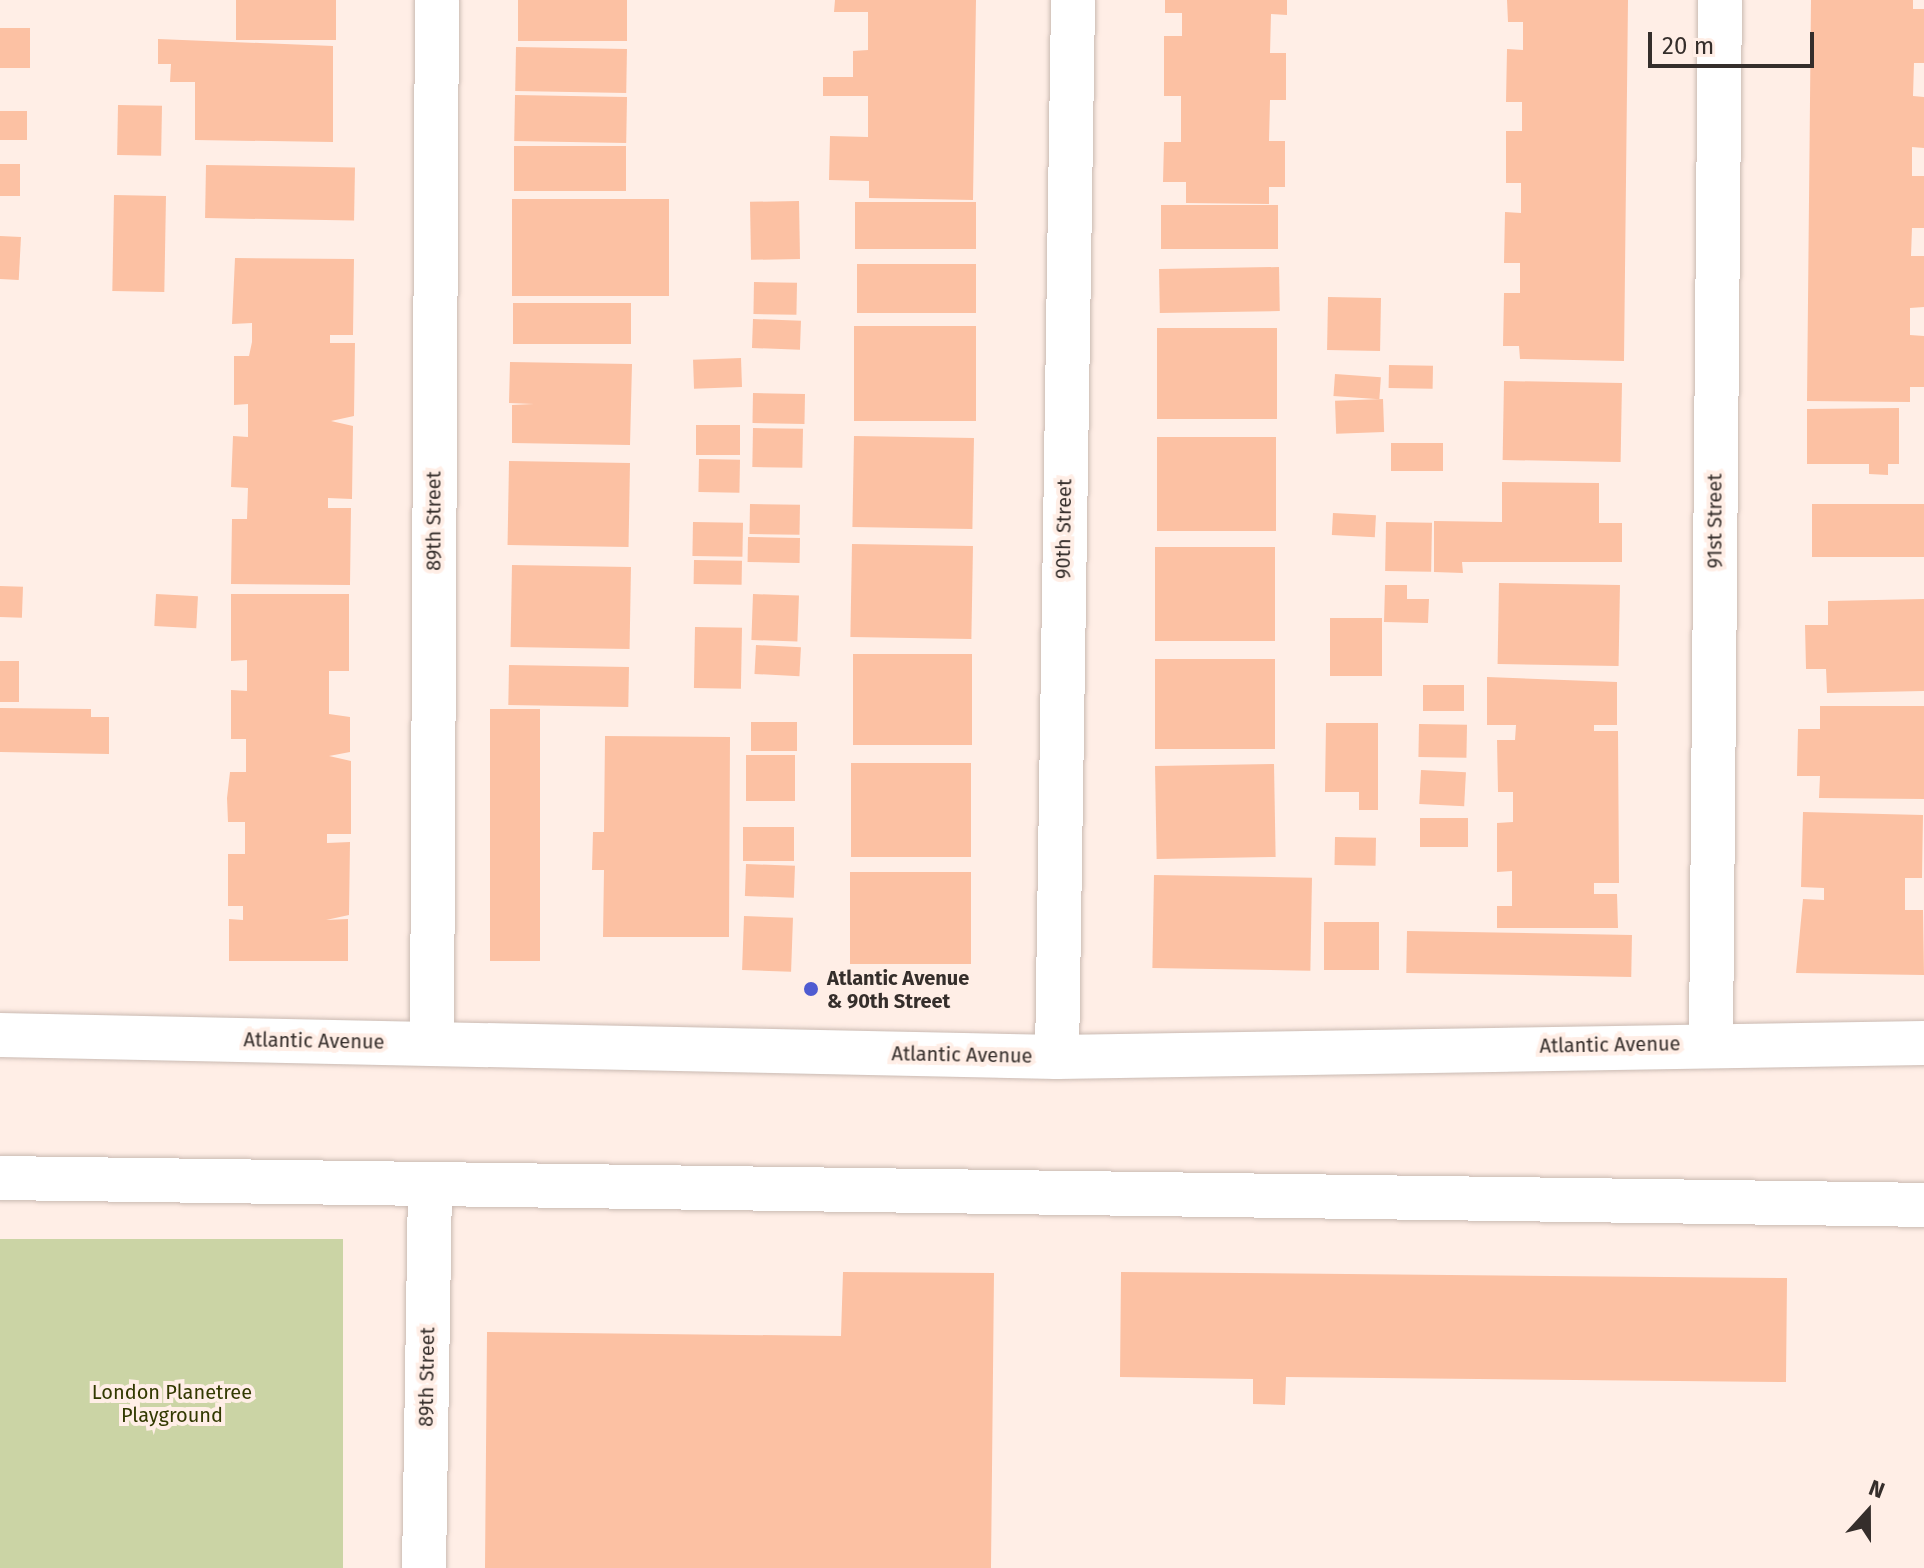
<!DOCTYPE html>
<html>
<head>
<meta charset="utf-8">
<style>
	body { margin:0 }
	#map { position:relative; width:1924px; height:1568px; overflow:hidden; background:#ffeee6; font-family:"Fira Sans",sans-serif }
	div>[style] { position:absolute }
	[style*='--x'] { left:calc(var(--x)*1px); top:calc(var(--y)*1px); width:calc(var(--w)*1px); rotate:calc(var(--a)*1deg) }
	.green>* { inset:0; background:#cbd4a5; transform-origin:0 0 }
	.building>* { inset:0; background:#fcc1a3; transform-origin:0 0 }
	.roads { filter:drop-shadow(0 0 2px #cabab2) drop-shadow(0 0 2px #cabab2) }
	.minor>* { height:44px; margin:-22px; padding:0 22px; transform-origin:22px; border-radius:22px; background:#fff }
	.major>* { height:44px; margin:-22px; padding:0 22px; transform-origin:22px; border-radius:22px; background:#fff }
	.dots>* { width:22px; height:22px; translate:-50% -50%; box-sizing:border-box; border:4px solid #ffeee6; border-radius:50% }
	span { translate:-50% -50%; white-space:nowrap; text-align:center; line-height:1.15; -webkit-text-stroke:8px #ffeee6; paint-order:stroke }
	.street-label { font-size:20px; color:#352e2b }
	.poi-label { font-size:20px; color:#352e2b; font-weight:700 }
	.left { translate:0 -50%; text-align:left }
	.park-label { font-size:20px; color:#323900 }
	.north { position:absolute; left:1828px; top:1472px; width:80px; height:80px; -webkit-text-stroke:6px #ffeee6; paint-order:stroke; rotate:21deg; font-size:22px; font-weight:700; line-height:32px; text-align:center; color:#352e2b }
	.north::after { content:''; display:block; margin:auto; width:28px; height:36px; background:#352e2b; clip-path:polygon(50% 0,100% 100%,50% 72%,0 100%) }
	.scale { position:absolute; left:1648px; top:32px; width:166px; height:36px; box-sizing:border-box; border:4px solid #352e2b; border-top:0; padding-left:10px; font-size:24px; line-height:28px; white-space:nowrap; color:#352e2b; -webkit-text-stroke:6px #ffeee6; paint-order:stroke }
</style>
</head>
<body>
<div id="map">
	<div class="green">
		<div style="left:0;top:1239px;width:343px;height:329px"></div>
	</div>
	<div class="building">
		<div style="left:236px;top:0;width:100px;height:40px"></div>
		<div style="left:518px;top:0;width:109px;height:41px"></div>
		<div style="clip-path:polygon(835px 0,976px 0,973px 200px,869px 198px,869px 181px,829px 180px,830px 136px,868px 137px,868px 96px,823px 96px,823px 77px,853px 77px,853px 51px,868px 50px,868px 12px,834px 12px)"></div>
		<div style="clip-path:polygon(1165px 0,1287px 0,1287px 15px,1271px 14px,1270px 53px,1286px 53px,1286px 100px,1270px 100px,1269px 141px,1285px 141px,1285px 187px,1269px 187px,1269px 204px,1186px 203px,1186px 182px,1163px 182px,1164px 142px,1181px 142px,1181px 96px,1164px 96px,1164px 36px,1182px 36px,1182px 13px,1165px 13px)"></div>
		<div style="clip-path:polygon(1507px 0,1628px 0,1624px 361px,1520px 359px,1519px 346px,1503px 346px,1504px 293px,1520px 293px,1520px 263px,1504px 263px,1505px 212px,1521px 213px,1521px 183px,1506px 183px,1506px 131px,1522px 131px,1522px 102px,1506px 102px,1507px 49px,1523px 50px,1523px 22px,1508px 22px)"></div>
		<div style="clip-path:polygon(1811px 0,1913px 0,1913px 9px,1924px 9px,1924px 63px,1914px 63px,1913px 96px,1924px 97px,1924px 148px,1912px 147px,1912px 176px,1924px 176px,1924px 228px,1912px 228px,1911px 256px,1924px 256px,1924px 307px,1910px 308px,1910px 335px,1924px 336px,1924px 387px,1910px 387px,1910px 402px,1807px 401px)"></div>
		<div style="left:0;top:28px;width:30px;height:40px"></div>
		<div style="clip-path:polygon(158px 39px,333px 46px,333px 142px,195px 140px,195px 82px,170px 82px,171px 64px,158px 64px)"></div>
		<div style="left:516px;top:47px;width:111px;height:44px;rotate:1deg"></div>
		<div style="left:627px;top:97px;width:46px;height:112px;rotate:91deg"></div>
		<div style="left:118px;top:105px;width:44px;height:50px;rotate:1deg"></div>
		<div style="left:0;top:111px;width:27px;height:29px"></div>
		<div style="left:514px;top:146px;width:112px;height:45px"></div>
		<div style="left:0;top:164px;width:20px;height:32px"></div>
		<div style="left:206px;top:165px;width:149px;height:53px;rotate:1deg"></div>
		<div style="left:114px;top:195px;width:52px;height:96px;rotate:1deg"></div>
		<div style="left:512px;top:199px;width:157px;height:97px"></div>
		<div style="left:799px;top:201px;width:58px;height:49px;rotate:89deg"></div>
		<div style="left:855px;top:202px;width:121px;height:47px"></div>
		<div style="left:1161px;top:205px;width:117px;height:44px"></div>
		<div style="left:0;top:236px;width:21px;height:43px;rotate:3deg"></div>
		<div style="clip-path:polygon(235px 258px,354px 259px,353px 335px,330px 335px,330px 343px,355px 343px,354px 416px,331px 421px,353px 426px,352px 499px,328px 498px,328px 508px,351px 508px,350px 585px,231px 584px,232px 519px,247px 519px,248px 488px,231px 487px,233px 436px,248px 437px,248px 404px,234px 405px,234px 356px,249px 356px,252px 342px,252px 323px,232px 324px)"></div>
		<div style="left:976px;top:264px;width:49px;height:119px;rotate:90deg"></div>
		<div style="left:1279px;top:267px;width:44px;height:120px;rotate:89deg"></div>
		<div style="left:754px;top:282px;width:43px;height:32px;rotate:1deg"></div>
		<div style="left:1328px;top:297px;width:53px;height:53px;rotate:1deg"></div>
		<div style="left:513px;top:303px;width:118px;height:41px"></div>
		<div style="left:753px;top:319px;width:48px;height:29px;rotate:2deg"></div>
		<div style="left:976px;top:326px;width:95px;height:122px;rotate:90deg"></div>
		<div style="left:1277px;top:328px;width:91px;height:120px;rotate:90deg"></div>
		<div style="left:741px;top:358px;width:29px;height:48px;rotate:88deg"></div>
		<div style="clip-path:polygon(510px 362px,632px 364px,630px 445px,512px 443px,512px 405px,534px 404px,509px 403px)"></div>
		<div style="left:1389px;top:365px;width:44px;height:23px;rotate:1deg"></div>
		<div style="left:1335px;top:374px;width:46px;height:22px;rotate:4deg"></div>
		<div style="left:1504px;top:381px;width:118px;height:79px;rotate:1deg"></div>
		<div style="left:753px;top:393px;width:52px;height:30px;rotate:1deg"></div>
		<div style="left:1383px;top:399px;width:33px;height:48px;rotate:88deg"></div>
		<div style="clip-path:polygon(1899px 408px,1899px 464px,1888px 464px,1888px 475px,1869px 474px,1869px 464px,1807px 464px,1807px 409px)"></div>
		<div style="left:740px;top:425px;width:30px;height:44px;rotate:90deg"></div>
		<div style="left:753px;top:428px;width:50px;height:39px;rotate:1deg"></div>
		<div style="left:854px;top:436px;width:120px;height:91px;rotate:1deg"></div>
		<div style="left:1157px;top:437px;width:119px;height:94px"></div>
		<div style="left:1443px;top:443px;width:28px;height:52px;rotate:90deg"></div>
		<div style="left:699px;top:459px;width:41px;height:33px;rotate:1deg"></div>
		<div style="left:630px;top:463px;width:84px;height:121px;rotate:91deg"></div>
		<div style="clip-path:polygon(1502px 482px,1599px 483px,1599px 523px,1622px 523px,1622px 562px,1462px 562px,1463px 573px,1434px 572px,1434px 521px,1502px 522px)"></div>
		<div style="left:750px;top:504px;width:50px;height:30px;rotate:1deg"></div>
		<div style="left:1924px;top:504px;width:53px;height:112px;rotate:90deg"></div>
		<div style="left:1333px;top:513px;width:43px;height:22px;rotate:3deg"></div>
		<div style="left:693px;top:522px;width:50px;height:34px;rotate:1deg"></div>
		<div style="left:1386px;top:522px;width:46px;height:49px;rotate:1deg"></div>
		<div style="left:748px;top:537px;width:52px;height:25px;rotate:1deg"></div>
		<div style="left:852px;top:544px;width:121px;height:93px;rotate:1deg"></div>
		<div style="left:1155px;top:547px;width:120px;height:94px"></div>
		<div style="left:694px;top:560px;width:48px;height:24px;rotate:1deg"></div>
		<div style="left:512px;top:565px;width:119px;height:82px;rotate:1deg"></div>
		<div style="left:1499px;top:583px;width:121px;height:81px;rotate:1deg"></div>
		<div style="clip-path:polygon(1385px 585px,1407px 585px,1407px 599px,1429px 599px,1428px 623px,1384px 622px)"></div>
		<div style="left:0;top:586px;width:23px;height:31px;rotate:2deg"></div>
		<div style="left:156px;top:594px;width:42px;height:32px;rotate:3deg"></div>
		<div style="clip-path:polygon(231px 594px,349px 594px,349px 671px,329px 671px,329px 714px,350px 717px,350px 752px,329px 756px,351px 761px,351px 834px,327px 834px,327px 843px,350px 842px,349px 915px,326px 920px,348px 919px,348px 961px,229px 961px,229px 919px,243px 920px,243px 906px,228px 906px,228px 854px,245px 854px,245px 822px,228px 822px,227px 798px,230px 772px,246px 772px,246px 739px,231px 739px,231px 690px,247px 691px,247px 660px,231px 661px)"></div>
		<div style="left:753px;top:594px;width:46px;height:46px;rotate:2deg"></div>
		<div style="clip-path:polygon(1924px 599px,1924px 691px,1827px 693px,1826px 669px,1806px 669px,1805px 625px,1828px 625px,1828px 601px)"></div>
		<div style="left:1330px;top:618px;width:52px;height:58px"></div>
		<div style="left:695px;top:627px;width:47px;height:61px;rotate:1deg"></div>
		<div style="left:756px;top:645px;width:45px;height:29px;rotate:3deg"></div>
		<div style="left:853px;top:654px;width:119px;height:91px"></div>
		<div style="left:1155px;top:659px;width:120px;height:90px"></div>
		<div style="left:0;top:661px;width:19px;height:41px"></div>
		<div style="left:509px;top:665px;width:120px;height:40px;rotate:1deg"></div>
		<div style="clip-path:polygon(1487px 677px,1617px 682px,1617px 725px,1594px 725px,1594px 731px,1618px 731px,1619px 883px,1594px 883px,1594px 894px,1617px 894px,1618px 928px,1497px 928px,1497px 906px,1512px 906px,1512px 871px,1497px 872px,1497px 823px,1513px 822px,1513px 792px,1498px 792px,1497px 740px,1515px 740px,1516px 725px,1487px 725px)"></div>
		<div style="left:1464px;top:685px;width:26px;height:41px;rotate:90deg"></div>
		<div style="clip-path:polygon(1820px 706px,1924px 706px,1924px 799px,1819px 798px,1820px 776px,1797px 776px,1798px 729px,1820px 729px)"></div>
		<div style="clip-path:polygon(0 708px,91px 709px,91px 717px,109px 717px,109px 754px,0 752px)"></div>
		<div style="left:490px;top:709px;width:50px;height:252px"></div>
		<div style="left:751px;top:722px;width:46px;height:29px"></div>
		<div style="clip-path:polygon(1326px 723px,1378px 723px,1378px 810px,1359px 810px,1359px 792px,1325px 792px)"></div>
		<div style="left:1419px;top:724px;width:48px;height:33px;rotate:1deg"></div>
		<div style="clip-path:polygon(605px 736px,730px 737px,729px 937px,603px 937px,604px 870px,592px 870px,593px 832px,604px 832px)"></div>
		<div style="left:746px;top:755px;width:49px;height:46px"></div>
		<div style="left:971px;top:763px;width:94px;height:120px;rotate:90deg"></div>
		<div style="left:1274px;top:764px;width:93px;height:119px;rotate:89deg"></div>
		<div style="left:1421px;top:770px;width:45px;height:34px;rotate:3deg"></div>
		<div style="clip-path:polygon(1803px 812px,1923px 815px,1922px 878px,1905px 878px,1905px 910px,1923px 910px,1924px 975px,1796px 973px,1803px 899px,1824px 900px,1824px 888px,1801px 887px)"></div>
		<div style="left:1420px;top:818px;width:48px;height:29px"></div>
		<div style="left:743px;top:827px;width:51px;height:34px"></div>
		<div style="left:1335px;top:837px;width:41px;height:28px;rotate:1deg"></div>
		<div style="left:746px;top:864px;width:49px;height:32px;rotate:2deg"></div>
		<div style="left:850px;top:872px;width:121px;height:92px"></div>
		<div style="left:1154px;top:875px;width:158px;height:93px;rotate:1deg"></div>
		<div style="left:744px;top:916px;width:49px;height:54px;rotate:2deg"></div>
		<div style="left:1324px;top:922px;width:55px;height:48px"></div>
		<div style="left:1407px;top:931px;width:225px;height:42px;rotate:1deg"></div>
		<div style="clip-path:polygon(843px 1272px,994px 1273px,991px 1568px,485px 1568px,487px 1332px,841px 1336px)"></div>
		<div style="clip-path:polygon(1121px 1272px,1787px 1278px,1786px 1382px,1286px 1377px,1285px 1405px,1253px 1404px,1253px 1379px,1120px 1377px)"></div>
	</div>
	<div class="roads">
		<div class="minor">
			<div style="--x:1711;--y:1042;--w:1042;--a:-89.51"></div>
			<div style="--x:432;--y:1043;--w:1043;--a:-89.73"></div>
			<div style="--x:1057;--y:1057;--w:1057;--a:-89.13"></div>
			<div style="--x:424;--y:1568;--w:381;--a:-89.1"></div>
		</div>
		<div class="major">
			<div style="--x:0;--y:1035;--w:1057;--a:1.19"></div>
			<div style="--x:1057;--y:1057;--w:867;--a:-0.93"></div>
			<div style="--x:0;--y:1178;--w:1924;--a:0.8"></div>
		</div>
	</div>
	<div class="dots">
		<div style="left:811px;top:989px;background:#4f5bd1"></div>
	</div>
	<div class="street-label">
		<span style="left:434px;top:521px;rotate:-90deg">89th Street</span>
		<span style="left:1715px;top:521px;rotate:-90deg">91st Street</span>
		<span style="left:1064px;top:529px;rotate:-89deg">90th Street</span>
		<span style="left:314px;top:1041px;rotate:1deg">Atlantic Avenue</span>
		<span style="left:1610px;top:1045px;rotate:-1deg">Atlantic Avenue</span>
		<span style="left:962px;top:1055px;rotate:1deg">Atlantic Avenue</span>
		<span style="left:427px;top:1377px;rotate:-89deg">89th Street</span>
	</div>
	<div class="poi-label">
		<span class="left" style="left:827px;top:990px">Atlantic Avenue<br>&amp; 90th Street</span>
	</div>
	<div class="park-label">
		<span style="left:172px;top:1404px">London Planetree<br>Playground</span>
	</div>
	<div class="north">N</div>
	<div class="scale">20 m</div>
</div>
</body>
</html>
